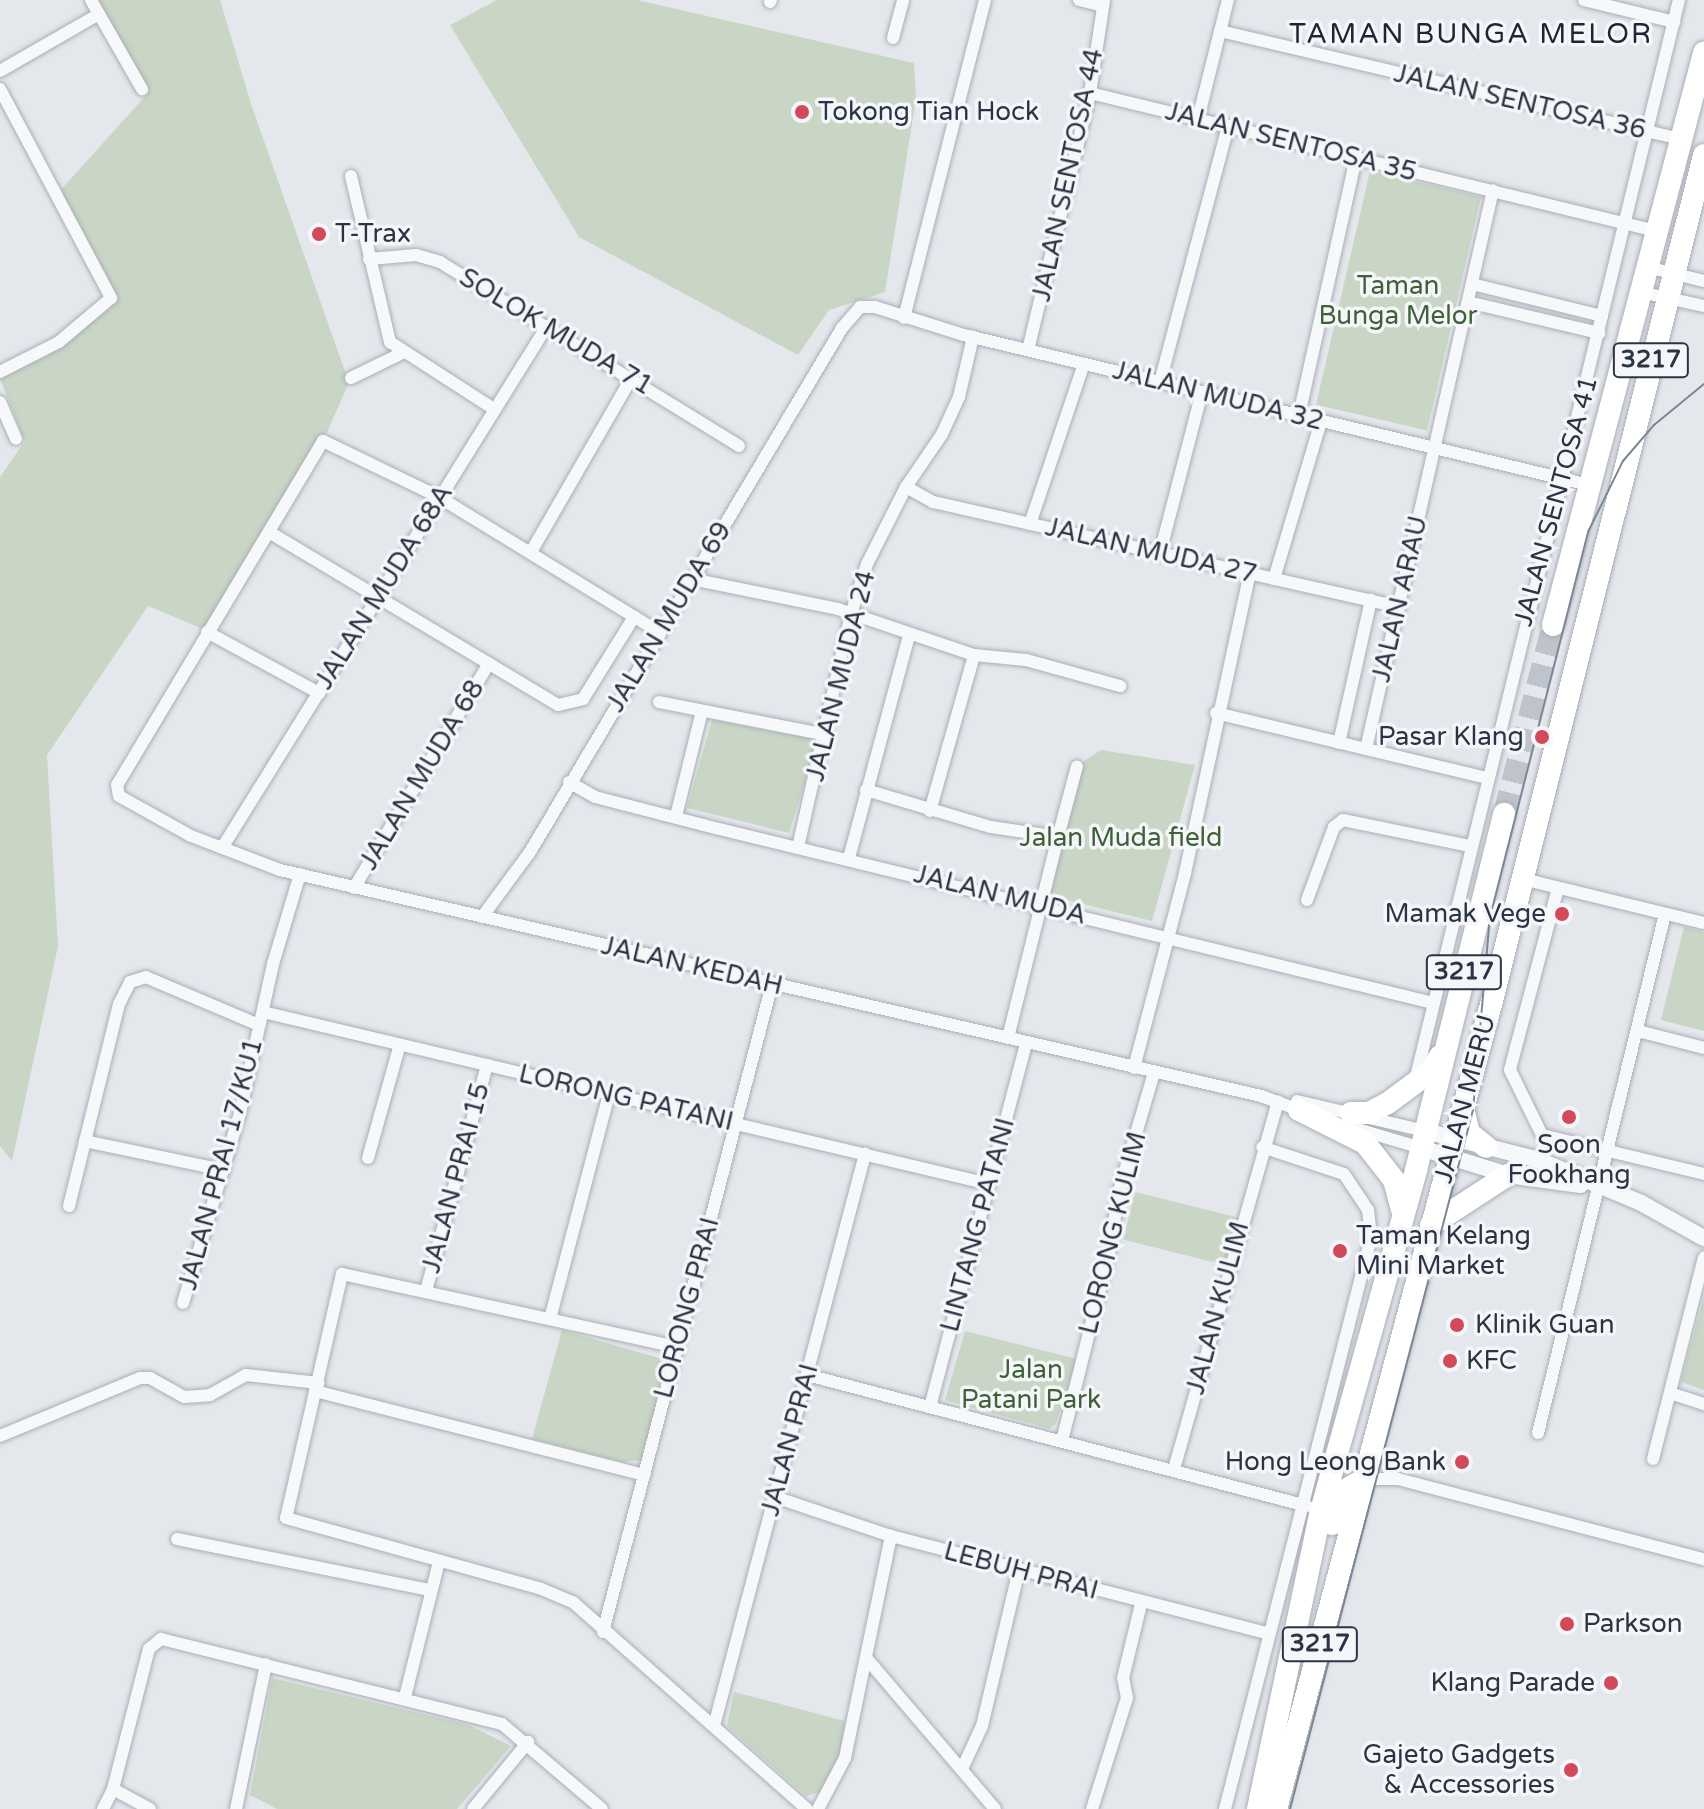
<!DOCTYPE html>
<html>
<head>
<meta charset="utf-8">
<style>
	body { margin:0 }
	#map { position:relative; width:1704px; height:1809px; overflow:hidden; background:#e4e7ec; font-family:"Varela Round",sans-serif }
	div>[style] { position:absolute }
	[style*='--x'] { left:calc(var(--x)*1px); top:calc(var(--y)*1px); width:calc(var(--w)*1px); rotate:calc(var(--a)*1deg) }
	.green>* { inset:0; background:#c9d6c5; transform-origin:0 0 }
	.trunk-tunnel>* { height:22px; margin-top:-11px; transform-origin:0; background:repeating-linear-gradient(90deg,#bfc3cb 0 22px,transparent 0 33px) }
	.roads { filter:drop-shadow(0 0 2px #a9aeb7) drop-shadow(0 0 2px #a9aeb7) }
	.minor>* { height:12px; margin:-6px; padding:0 6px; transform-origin:6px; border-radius:6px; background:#f7f8fa }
	.tertiary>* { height:16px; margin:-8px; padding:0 8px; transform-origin:8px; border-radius:8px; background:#f7f8fa }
	.trunk>* { height:22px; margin:-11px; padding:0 11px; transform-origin:11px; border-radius:11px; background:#fff }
	.tram>* { height:2px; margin:-1px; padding:0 1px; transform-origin:1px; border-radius:1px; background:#7d8696 }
	.dots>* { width:22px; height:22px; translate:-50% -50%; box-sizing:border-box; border:4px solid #f4f6f9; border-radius:50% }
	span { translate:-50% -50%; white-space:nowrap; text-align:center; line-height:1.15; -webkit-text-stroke:7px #f4f6f9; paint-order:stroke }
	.shield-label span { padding:2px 6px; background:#f4f6f9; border:2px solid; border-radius:6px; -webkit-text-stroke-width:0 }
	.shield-label { font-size:24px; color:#2b3445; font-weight:700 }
	.street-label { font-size:26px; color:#2b3445 }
	.poi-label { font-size:26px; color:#2b3445 }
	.left { translate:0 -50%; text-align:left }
	.right { translate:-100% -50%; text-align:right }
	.park-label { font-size:26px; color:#3f6138 }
	.neighbourhood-label { font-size:28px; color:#1d2536; letter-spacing:2px }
</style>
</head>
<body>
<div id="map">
	<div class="green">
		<div style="clip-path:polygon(94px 0,220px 0,251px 104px,349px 383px,327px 432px,208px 631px,148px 606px,47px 755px,58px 946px,12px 1161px,0 1146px,0 477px,25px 441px,0 379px,112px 304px,59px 192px,148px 93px)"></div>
		<div style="clip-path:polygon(497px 0,637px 0,914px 63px,916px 99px,885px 292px,829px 310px,798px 355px,579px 237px,450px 25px)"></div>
		<div style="left:1370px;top:171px;width:114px;height:240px;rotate:13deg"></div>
		<div style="clip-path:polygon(712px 720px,818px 740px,789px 833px,687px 808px)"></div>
		<div style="clip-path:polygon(1101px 750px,1195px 765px,1152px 921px,1050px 896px,1084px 761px)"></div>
		<div style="clip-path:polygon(1684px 927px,1704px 932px,1704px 1031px,1661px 1020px)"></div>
		<div style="left:1135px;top:1192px;width:112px;height:49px;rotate:14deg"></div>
		<div style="clip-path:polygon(1704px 1296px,1704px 1390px,1681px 1382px)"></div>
		<div style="clip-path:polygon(562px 1330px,666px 1360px,642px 1460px,623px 1462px,532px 1439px)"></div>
		<div style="clip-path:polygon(965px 1331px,1077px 1359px,1056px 1423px,1050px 1429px,945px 1400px)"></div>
		<div style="clip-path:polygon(272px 1678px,469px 1725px,511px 1746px,457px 1809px,277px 1809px,250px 1795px)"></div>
		<div style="clip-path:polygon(734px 1692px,845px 1721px,840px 1752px,822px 1791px,806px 1796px,727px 1726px)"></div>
	</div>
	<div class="trunk-tunnel">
		<div style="--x:1504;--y:814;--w:195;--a:-75.5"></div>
	</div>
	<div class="roads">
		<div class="minor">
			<div style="--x:91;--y:0;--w:103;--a:60.2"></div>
			<div style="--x:1079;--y:0;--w:25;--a:14"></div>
			<div style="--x:1584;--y:0;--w:93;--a:13.7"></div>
			<div style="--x:770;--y:2;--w:2;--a:-63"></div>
			<div style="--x:1220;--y:31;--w:473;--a:13.2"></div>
			<div style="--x:893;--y:38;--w:39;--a:-75"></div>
			<div style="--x:0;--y:71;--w:114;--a:-29.9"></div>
			<div style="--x:0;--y:89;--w:237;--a:62"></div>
			<div style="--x:111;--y:298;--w:68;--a:139.8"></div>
			<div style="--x:59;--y:342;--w:66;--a:153"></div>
			<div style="--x:1090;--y:93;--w:583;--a:13.7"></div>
			<div style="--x:1198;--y:119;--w:123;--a:-75.9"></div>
			<div style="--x:351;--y:176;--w:171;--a:76.8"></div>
			<div style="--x:390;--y:342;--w:124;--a:32.8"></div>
			<div style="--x:369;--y:259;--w:47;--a:-4.9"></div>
			<div style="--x:416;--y:255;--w:25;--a:16"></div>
			<div style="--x:440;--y:262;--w:351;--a:31.6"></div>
			<div style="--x:1647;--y:267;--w:59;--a:13.8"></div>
			<div style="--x:1472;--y:284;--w:134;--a:13.8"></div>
			<div style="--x:1640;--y:292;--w:66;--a:12.3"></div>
			<div style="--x:1468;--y:302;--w:135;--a:13.3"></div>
			<div style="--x:904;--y:318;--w:328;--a:-75.7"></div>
			<div style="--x:1028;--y:350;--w:264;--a:-76.4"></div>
			<div style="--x:1090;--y:93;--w:94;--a:-81.4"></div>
			<div style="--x:351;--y:378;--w:59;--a:-26.1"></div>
			<div style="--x:1160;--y:382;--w:265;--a:-75.1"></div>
			<div style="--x:0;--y:402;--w:40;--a:66.6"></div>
			<div style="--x:1299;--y:415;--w:264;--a:-77.5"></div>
			<div style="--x:906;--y:487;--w:31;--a:29"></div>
			<div style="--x:933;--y:502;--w:478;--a:12.7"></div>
			<div style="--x:1030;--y:524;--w:169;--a:-71.4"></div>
			<div style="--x:269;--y:532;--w:337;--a:30.9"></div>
			<div style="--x:558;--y:705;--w:26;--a:-13"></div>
			<div style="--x:583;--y:699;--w:97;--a:-58.1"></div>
			<div style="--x:531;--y:552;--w:202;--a:-60"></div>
			<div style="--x:1160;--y:553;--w:166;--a:-75.4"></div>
			<div style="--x:692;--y:579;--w:149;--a:11.6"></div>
			<div style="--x:838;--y:609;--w:144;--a:18.7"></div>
			<div style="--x:1274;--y:579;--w:165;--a:-73.4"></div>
			<div style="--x:207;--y:632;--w:128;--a:28.6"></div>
			<div style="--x:659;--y:632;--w:258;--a:-148.5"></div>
			<div style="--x:439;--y:497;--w:129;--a:-154.2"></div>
			<div style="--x:323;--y:441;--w:401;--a:120.9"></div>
			<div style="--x:117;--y:785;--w:11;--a:80"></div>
			<div style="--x:119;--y:796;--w:82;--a:29.1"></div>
			<div style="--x:191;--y:836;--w:95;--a:20.9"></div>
			<div style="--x:280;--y:870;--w:1007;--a:12.97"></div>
			<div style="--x:1261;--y:1096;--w:44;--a:20.1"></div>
			<div style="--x:659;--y:702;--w:171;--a:11.1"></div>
			<div style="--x:1216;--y:713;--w:279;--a:13.5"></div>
			<div style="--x:1339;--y:743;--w:147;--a:-77.4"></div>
			<div style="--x:1366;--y:749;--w:573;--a:-77.2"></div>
			<div style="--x:569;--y:782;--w:30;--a:30"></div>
			<div style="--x:595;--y:797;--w:112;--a:14.5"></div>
			<div style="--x:703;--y:825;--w:751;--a:13.7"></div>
			<div style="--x:866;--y:790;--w:130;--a:16.5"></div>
			<div style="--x:991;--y:827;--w:68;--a:8.5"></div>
			<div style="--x:1058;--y:837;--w:207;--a:104"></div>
			<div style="--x:930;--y:811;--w:162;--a:-74.2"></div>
			<div style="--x:974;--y:655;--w:52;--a:5.5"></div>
			<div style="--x:1026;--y:660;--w:98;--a:15.5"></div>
			<div style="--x:676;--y:816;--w:108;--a:-76.1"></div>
			<div style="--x:1058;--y:837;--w:73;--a:-75"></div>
			<div style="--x:798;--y:847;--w:239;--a:-77.2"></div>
			<div style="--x:851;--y:614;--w:52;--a:-72.3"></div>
			<div style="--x:867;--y:564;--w:86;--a:-63.1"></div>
			<div style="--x:906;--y:487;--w:64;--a:-55.8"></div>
			<div style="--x:942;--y:434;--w:41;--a:-65.3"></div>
			<div style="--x:959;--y:397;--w:62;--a:-76.9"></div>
			<div style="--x:222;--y:848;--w:615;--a:-58.09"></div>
			<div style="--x:849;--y:858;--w:230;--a:-74.9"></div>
			<div style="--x:1519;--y:878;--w:190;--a:13.7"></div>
			<div style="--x:354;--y:888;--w:262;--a:-59"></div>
			<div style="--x:1558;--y:888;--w:188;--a:104.8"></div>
			<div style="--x:1510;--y:1070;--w:72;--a:63.8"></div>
			<div style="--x:1542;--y:1135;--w:167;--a:13.5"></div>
			<div style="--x:1307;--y:900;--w:78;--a:-69.7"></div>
			<div style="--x:1334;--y:827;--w:11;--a:-38"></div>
			<div style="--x:1343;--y:820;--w:130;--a:11.6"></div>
			<div style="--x:482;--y:917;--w:81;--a:-53.6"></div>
			<div style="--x:530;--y:852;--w:610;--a:-59.23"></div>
			<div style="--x:842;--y:328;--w:28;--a:-49"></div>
			<div style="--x:860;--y:307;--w:15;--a:0"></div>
			<div style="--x:875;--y:307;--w:93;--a:17.5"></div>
			<div style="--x:964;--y:335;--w:643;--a:13.5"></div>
			<div style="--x:263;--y:1012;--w:746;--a:13.33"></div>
			<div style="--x:1638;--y:1031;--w:68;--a:14.4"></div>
			<div style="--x:1134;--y:1068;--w:202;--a:-75.3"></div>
			<div style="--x:1185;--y:873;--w:307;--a:-77.8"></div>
			<div style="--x:1415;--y:1081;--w:1113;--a:-76.28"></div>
			<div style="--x:1297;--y:1101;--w:131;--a:13.2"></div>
			<div style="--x:1354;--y:1128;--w:70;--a:16.6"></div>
			<div style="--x:85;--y:1141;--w:142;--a:11.8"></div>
			<div style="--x:368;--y:1158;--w:118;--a:-74.3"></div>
			<div style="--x:69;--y:1206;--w:208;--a:-76.1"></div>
			<div style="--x:119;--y:1004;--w:25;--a:-63"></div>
			<div style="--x:130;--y:982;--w:17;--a:-17"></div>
			<div style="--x:146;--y:977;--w:123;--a:23"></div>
			<div style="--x:426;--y:1291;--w:234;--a:-74.9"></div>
			<div style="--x:183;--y:1303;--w:198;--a:-73.3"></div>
			<div style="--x:240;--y:1113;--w:153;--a:-77.5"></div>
			<div style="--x:273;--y:964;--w:94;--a:-73.3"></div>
			<div style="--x:550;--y:1319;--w:233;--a:-75.3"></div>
			<div style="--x:677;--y:1347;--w:343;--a:-167.7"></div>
			<div style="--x:342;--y:1274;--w:250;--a:102.9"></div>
			<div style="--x:286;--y:1518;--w:263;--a:15.5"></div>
			<div style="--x:539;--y:1588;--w:38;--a:23"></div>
			<div style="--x:574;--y:1603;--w:311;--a:41.5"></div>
			<div style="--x:807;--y:1375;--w:517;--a:14.68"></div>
			<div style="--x:315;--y:1391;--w:340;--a:14.3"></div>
			<div style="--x:1670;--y:1393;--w:36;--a:18"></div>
			<div style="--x:930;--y:1407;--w:376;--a:-75.2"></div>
			<div style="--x:1538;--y:1433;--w:534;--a:-76.25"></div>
			<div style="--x:0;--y:1436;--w:152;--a:-22.5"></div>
			<div style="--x:140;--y:1378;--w:10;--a:0"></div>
			<div style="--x:150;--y:1378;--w:39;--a:29"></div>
			<div style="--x:184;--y:1397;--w:26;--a:-4"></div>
			<div style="--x:210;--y:1395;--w:41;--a:-29.1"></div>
			<div style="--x:246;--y:1375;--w:73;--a:6.3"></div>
			<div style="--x:1062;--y:1441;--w:198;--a:-76"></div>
			<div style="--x:1110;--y:1249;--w:59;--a:-81.2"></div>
			<div style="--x:1119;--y:1191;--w:123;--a:-73.5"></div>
			<div style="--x:1653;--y:1459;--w:208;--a:-75.8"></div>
			<div style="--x:1174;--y:1469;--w:382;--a:-74.2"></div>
			<div style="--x:1365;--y:1479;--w:33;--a:0"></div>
			<div style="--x:1398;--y:1479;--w:316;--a:14.7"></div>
			<div style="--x:775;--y:1497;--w:122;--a:18.6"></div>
			<div style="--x:891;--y:1536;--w:391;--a:14.5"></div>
			<div style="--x:177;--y:1539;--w:257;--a:11.4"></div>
			<div style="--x:603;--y:1632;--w:670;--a:-75.38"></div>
			<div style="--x:867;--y:1659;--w:197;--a:49.5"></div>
			<div style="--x:405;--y:1697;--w:139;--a:-75.9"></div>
			<div style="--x:714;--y:1726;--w:592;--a:-75.21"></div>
			<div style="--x:962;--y:1769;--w:47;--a:-65.1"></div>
			<div style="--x:982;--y:1726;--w:161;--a:-76.7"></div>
			<div style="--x:113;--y:1789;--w:42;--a:28.4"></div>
			<div style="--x:103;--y:1809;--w:22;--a:-63"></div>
			<div style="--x:113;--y:1789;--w:145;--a:-75.6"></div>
			<div style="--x:149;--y:1649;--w:16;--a:-40"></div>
			<div style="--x:161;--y:1639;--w:351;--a:14"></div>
			<div style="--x:502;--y:1724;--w:131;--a:40.4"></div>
			<div style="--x:236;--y:1809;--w:148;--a:-78.3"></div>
			<div style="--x:473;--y:1809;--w:87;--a:-50.6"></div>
			<div style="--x:818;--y:1809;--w:58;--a:-62.1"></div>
			<div style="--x:845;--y:1758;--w:227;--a:-78.3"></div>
			<div style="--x:1092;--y:1809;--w:116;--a:-72.5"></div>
			<div style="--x:1127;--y:1698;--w:20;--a:-101"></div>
			<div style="--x:1123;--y:1678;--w:76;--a:-76.3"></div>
			<div style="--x:1225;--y:1809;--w:589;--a:-75.66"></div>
			<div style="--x:1371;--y:1238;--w:28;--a:-96"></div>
			<div style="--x:1368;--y:1210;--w:43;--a:-123.7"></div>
			<div style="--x:1344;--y:1174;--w:86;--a:-161.8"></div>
		</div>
		<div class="tertiary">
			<div style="--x:1425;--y:1131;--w:114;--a:14.2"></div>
			<div style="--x:1536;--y:1159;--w:114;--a:22.7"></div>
			<div style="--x:1641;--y:1203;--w:72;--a:29.1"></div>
			<div style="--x:1421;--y:1148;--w:91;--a:17.2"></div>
			<div style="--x:1508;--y:1175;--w:73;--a:7.9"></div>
		</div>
		<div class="trunk">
			<div style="--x:1553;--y:625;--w:592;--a:-75.21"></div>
			<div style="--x:1463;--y:1108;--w:26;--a:77"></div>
			<div style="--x:1469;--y:1133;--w:22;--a:39"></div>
			<div style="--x:1299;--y:1110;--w:74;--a:26.6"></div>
			<div style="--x:1365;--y:1143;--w:47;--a:51.9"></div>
			<div style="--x:1394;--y:1180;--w:31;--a:75"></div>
			<div style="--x:1351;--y:1113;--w:18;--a:0"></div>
			<div style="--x:1369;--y:1113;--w:21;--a:-28"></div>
			<div style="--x:1388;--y:1103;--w:54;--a:-36.7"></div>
			<div style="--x:1431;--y:1071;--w:17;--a:-59"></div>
			<div style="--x:1431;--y:1225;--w:92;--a:-33"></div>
			<div style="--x:1332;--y:1524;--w:36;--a:-69"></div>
			<div style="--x:1345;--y:1490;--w:23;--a:-29"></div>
			<div style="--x:1258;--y:1809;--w:305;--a:-78.1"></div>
			<div style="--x:1321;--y:1511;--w:354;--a:-74.4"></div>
			<div style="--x:1416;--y:1170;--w:367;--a:-76.1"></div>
			<div style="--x:1276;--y:1809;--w:840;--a:-75.04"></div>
			<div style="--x:1493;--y:997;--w:868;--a:-75.93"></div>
		</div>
	</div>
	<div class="tram">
		<div style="--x:1290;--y:1809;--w:723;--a:-75.33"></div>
		<div style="--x:1473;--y:1110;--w:194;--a:-85"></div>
		<div style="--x:1490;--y:917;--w:399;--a:-75.7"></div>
		<div style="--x:1589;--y:530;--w:77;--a:-63.8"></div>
		<div style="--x:1623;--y:461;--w:48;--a:-49.3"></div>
		<div style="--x:1654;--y:425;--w:65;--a:-39.4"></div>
	</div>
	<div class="dots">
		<div style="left:802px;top:112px;background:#d1495b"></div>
		<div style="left:319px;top:234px;background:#d1495b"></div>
		<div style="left:1542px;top:737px;background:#d1495b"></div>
		<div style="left:1562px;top:914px;background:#d1495b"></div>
		<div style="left:1569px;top:1117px;background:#d1495b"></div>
		<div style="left:1340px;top:1251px;background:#d1495b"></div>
		<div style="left:1457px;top:1325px;background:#d1495b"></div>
		<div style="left:1450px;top:1361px;background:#d1495b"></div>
		<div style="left:1462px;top:1462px;background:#d1495b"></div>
		<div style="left:1567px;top:1624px;background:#d1495b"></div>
		<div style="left:1611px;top:1683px;background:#d1495b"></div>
		<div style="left:1571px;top:1770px;background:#d1495b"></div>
	</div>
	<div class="shield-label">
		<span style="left:1651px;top:360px">3217</span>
		<span style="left:1464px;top:972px">3217</span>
		<span style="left:1320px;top:1644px">3217</span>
	</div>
	<div class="street-label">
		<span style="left:1520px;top:102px;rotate:13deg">JALAN SENTOSA 36</span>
		<span style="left:1291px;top:142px;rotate:14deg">JALAN SENTOSA 35</span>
		<span style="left:1068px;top:175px;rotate:-78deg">JALAN SENTOSA 44</span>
		<span style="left:556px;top:332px;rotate:31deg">SOLOK MUDA 71</span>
		<span style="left:1218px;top:396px;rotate:14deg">JALAN MUDA 32</span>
		<span style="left:1556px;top:501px;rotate:-75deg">JALAN SENTOSA 41</span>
		<span style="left:1151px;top:551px;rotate:13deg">JALAN MUDA 27</span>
		<span style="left:384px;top:587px;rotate:-58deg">JALAN MUDA 68A</span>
		<span style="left:1400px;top:599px;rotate:-77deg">JALAN ARAU</span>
		<span style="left:669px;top:617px;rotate:-59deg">JALAN MUDA 69</span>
		<span style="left:841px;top:676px;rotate:-76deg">JALAN MUDA 24</span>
		<span style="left:422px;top:775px;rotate:-59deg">JALAN MUDA 68</span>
		<span style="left:1000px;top:895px;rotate:14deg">JALAN MUDA</span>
		<span style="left:692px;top:966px;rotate:13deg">JALAN KEDAH</span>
		<span style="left:626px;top:1098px;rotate:13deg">LORONG PATANI</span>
		<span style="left:1465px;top:1099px;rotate:-75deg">JALAN MERU</span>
		<span style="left:221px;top:1164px;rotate:-75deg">JALAN PRAI 17/KU1</span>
		<span style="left:456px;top:1178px;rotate:-75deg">JALAN PRAI 15</span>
		<span style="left:978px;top:1225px;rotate:-75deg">LINTANG PATANI</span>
		<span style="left:1113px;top:1233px;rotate:-76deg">LORONG KULIM</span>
		<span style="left:687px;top:1308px;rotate:-75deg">LORONG PRAI</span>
		<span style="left:1218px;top:1308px;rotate:-75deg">JALAN KULIM</span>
		<span style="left:790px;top:1440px;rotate:-75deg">JALAN PRAI</span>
		<span style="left:1021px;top:1571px;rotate:15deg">LEBUH PRAI</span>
	</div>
	<div class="poi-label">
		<span class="left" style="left:818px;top:112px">Tokong Tian Hock</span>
		<span class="left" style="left:335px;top:234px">T-Trax</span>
		<span class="right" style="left:1524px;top:737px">Pasar Klang</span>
		<span class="right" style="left:1546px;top:914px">Mamak Vege</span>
		<span style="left:1569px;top:1160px">Soon<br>Fookhang</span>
		<span class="left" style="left:1356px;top:1251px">Taman Kelang<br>Mini Market</span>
		<span class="left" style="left:1475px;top:1325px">Klinik Guan</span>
		<span class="left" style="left:1466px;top:1361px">KFC</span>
		<span class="right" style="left:1446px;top:1462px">Hong Leong Bank</span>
		<span class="left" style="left:1583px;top:1624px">Parkson</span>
		<span class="right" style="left:1595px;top:1683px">Klang Parade</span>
		<span class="right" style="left:1555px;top:1770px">Gajeto Gadgets<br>&amp; Accessories</span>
	</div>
	<div class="park-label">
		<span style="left:1398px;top:301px">Taman<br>Bunga Melor</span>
		<span style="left:1121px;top:838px">Jalan Muda field</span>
		<span style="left:1031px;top:1385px">Jalan<br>Patani Park</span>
	</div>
	<div class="neighbourhood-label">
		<span style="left:1471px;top:34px">TAMAN BUNGA MELOR</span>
	</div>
</div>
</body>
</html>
